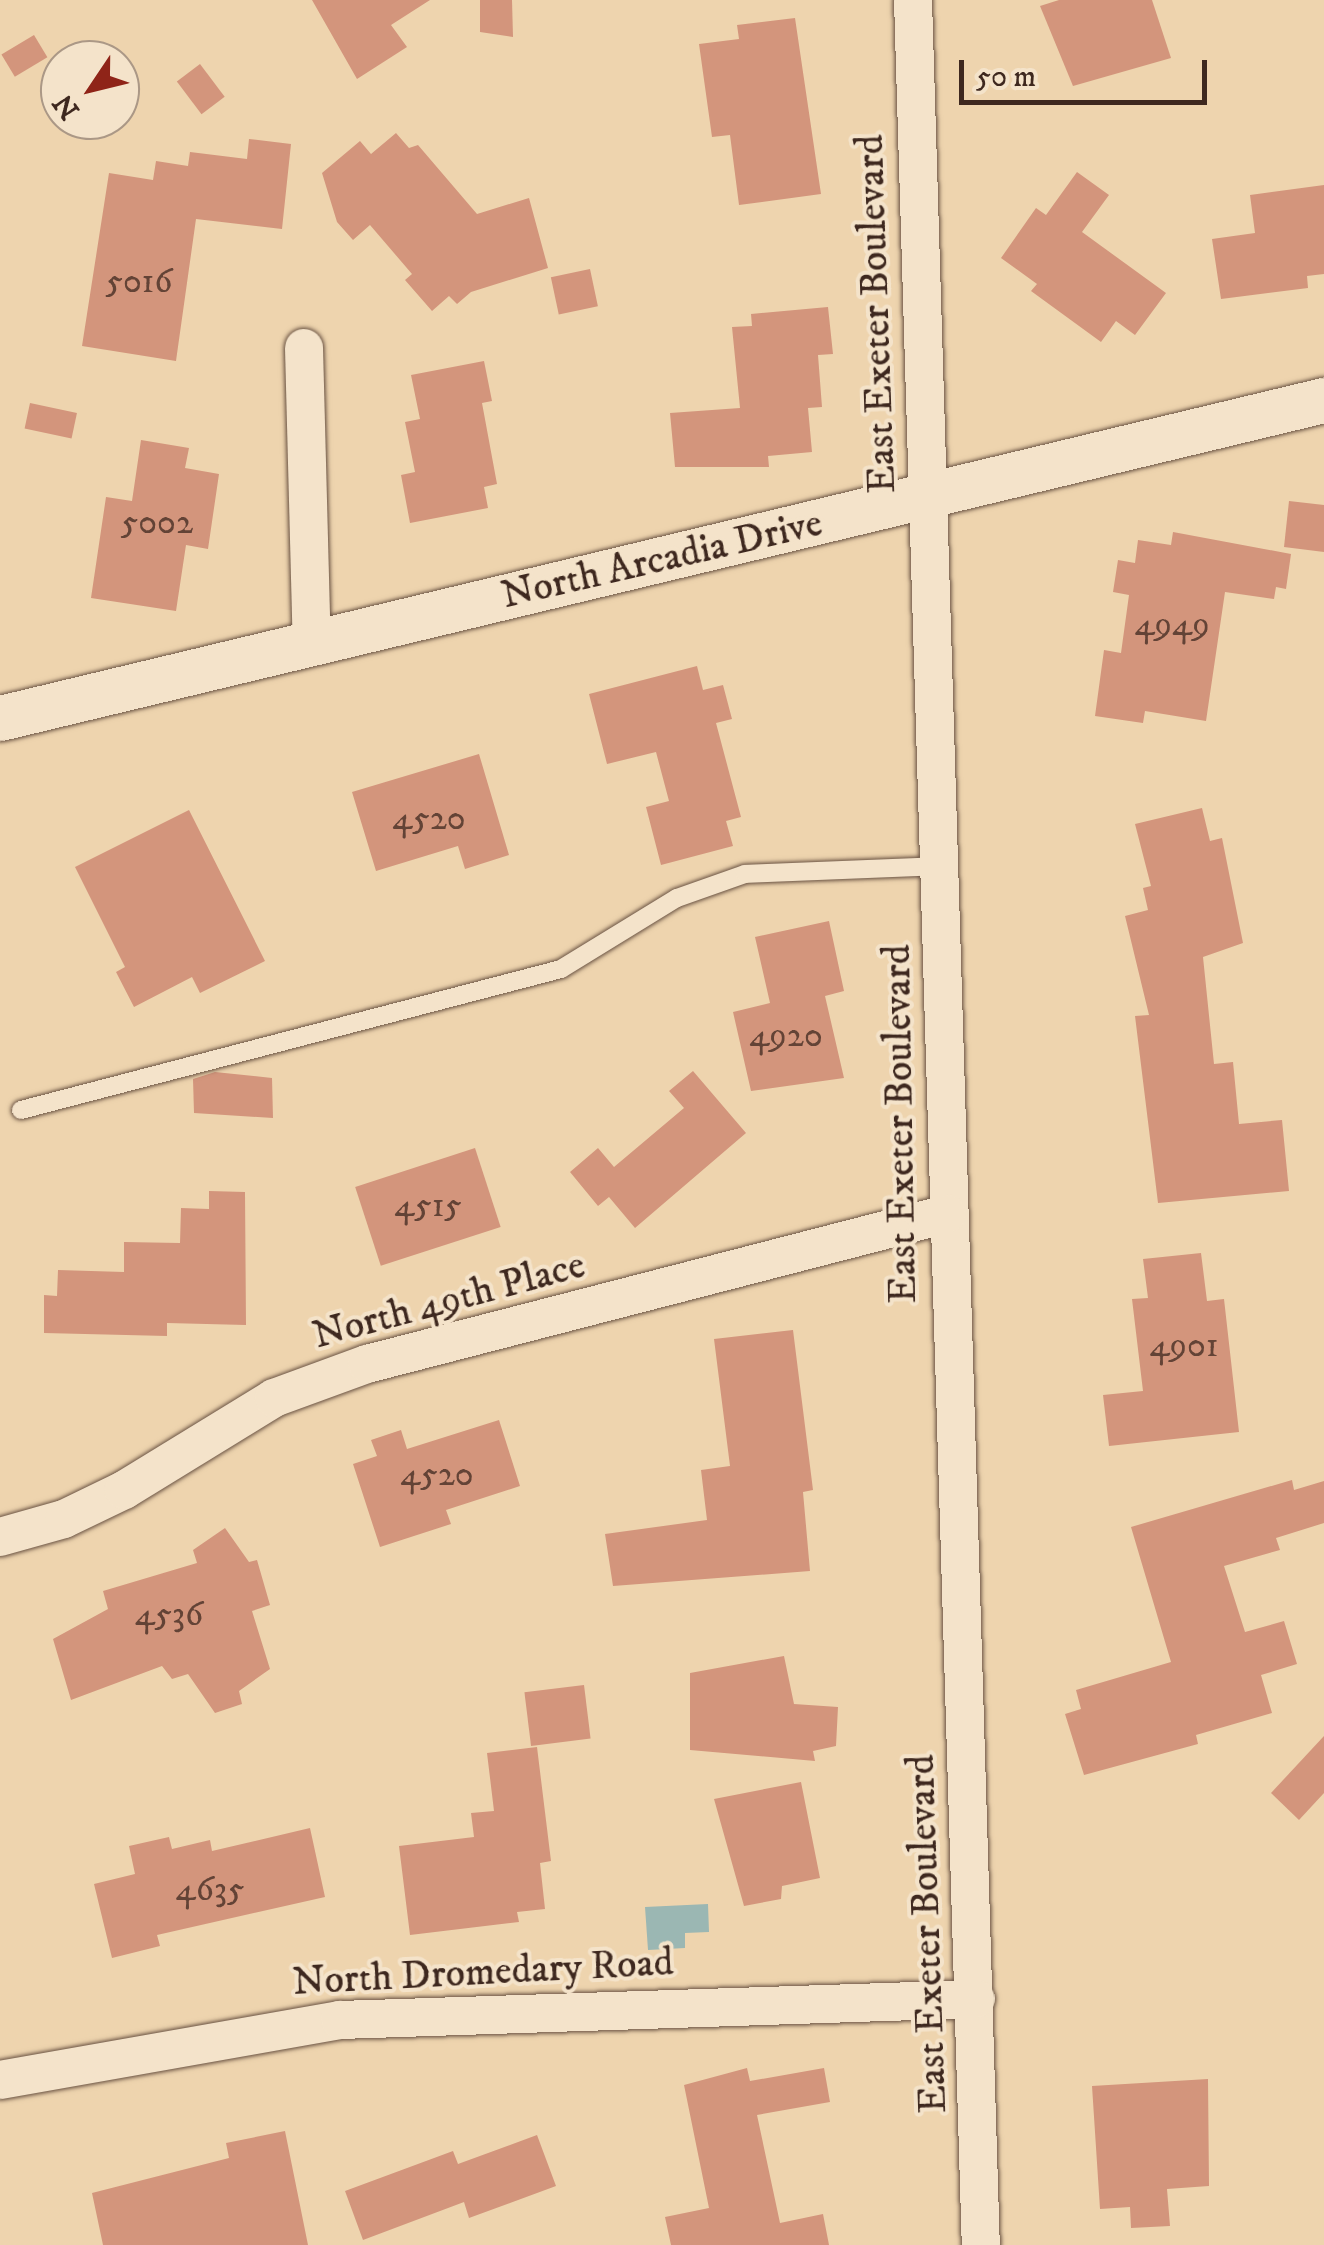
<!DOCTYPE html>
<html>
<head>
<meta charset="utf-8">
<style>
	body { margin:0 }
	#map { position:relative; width:1324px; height:2245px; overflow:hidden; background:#eed4ae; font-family:"IM FELL DW Pica",serif }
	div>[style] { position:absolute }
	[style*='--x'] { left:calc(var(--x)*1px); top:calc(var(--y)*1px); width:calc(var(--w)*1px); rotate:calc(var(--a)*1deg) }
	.water>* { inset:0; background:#9bb7b3 }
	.building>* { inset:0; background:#d3957c; transform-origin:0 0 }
	.roads { filter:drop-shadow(0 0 2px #6a5343) drop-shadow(0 0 2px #6a5343) }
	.service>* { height:18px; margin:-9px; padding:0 9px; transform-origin:9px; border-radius:9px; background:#f4e3ca }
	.minor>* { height:38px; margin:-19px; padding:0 19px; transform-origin:19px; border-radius:19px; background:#f4e3ca }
	.tertiary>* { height:45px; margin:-22.5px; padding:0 22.5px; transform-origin:22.5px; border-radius:22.5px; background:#f4e3ca }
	span { translate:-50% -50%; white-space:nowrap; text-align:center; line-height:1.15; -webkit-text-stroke:8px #f4e3ca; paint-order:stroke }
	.number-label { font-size:35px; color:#634336 }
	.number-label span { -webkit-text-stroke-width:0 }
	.street-label { font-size:40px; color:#3e281f }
	.north { position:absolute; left:40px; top:40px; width:100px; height:100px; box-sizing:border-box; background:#f4e3ca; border:2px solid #ab9886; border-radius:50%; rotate:235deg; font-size:28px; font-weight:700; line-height:40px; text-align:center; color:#3e281f }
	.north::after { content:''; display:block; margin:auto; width:35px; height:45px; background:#8f2418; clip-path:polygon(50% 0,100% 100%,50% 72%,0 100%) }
	.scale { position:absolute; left:959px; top:60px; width:248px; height:45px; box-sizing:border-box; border:5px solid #3e281f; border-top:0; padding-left:12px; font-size:30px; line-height:35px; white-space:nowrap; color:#3e281f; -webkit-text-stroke:8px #f4e3ca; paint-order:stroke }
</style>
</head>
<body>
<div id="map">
	<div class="water">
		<div style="clip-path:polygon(708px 1904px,709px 1932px,685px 1933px,685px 1948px,648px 1950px,645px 1907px)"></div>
	</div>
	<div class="building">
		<div style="clip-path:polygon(312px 0,430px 0,391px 25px,407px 47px,357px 79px)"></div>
		<div style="clip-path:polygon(480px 0,512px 0,513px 37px,480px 32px)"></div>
		<div style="clip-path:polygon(1059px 0,1152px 0,1171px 58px,1073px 86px,1040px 6px)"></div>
		<div style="clip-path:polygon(795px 18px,821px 194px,739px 205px,730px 135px,712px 137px,699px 44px,739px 39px,737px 25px)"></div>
		<div style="left:34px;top:35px;width:26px;height:38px;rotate:59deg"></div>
		<div style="left:200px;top:64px;width:41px;height:29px;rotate:53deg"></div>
		<div style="clip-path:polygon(396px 133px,409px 148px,418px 145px,477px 214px,529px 198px,548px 268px,471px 292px,457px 304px,449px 296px,432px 311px,405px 280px,412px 274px,370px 225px,353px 240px,337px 222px,322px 173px,360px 141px,371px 154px)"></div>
		<div style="clip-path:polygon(249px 139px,291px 144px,282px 229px,196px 219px,176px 361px,82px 346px,109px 173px,153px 180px,156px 161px,188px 166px,190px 152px,247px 159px)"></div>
		<div style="clip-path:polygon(1077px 172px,1109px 195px,1082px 232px,1166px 293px,1135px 335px,1116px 321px,1101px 342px,1031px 291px,1037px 284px,1001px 258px,1036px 208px,1046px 215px)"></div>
		<div style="clip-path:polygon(1324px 185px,1324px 274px,1307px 276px,1308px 288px,1221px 299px,1212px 239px,1255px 233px,1250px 195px)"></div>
		<div style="left:590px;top:269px;width:38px;height:40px;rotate:78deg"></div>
		<div style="clip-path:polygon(828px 307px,833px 354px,818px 355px,822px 407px,808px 408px,812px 452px,768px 456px,769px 467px,675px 467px,670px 413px,740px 408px,732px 327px,752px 326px,751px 314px)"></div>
		<div style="clip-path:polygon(484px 361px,492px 401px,482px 403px,497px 484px,484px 487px,488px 508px,410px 523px,401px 475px,415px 472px,405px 422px,420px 419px,411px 375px)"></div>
		<div style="left:30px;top:403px;width:48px;height:26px;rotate:12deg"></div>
		<div style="clip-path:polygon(141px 440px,189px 448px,185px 468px,219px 474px,208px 549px,186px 545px,176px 611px,91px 598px,106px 497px,132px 501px)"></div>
		<div style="clip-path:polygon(1289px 501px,1324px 505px,1324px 552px,1284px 547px)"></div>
		<div style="clip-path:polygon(1173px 532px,1291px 554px,1286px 589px,1276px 587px,1274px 599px,1225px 592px,1206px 721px,1145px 711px,1143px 723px,1095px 716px,1104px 650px,1121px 653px,1129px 595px,1113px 592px,1118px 560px,1135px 563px,1138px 540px,1171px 545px)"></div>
		<div style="clip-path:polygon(697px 666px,703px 690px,723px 685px,732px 719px,716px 723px,741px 817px,726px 821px,733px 846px,661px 865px,646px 807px,669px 801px,656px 752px,607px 764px,589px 694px)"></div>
		<div style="clip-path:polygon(479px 754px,509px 855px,465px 869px,458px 846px,376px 871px,352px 792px)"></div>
		<div style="clip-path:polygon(1202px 808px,1210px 841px,1222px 838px,1243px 943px,1203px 957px,1214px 1064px,1233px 1062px,1239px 1124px,1282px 1120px,1289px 1191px,1158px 1203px,1135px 1016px,1149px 1015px,1125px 916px,1148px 910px,1143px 888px,1151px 886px,1135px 824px)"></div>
		<div style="clip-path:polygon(189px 810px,265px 961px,200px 993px,192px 977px,134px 1007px,116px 972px,125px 967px,75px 867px)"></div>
		<div style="clip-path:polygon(829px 921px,844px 991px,825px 996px,844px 1078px,751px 1091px,733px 1012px,770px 1003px,755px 937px)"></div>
		<div style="clip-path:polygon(693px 1071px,746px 1133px,635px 1228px,609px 1197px,598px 1206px,570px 1172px,598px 1148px,614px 1167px,684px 1108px,669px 1091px)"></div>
		<div style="clip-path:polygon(215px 1072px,272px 1078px,273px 1118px,194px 1113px,193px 1079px)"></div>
		<div style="left:475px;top:1148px;width:83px;height:126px;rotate:72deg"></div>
		<div style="clip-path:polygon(209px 1191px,245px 1192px,246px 1325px,167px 1323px,167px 1336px,44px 1333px,44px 1295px,57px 1296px,58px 1270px,124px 1272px,124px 1242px,180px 1243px,181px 1208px,209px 1209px)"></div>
		<div style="clip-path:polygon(1201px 1253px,1207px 1301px,1224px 1299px,1239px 1432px,1109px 1446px,1103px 1395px,1143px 1391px,1132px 1299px,1148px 1298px,1143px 1259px)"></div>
		<div style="clip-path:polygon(793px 1330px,813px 1490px,803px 1492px,810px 1571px,613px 1586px,605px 1534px,707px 1520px,701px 1470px,730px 1466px,714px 1339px)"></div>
		<div style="clip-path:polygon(499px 1420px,520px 1486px,446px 1510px,451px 1524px,380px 1547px,353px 1464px,377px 1456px,371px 1440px,401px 1430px,407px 1449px)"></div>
		<div style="clip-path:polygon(1292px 1480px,1294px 1490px,1324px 1481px,1324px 1523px,1276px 1538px,1280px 1550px,1224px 1566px,1245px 1632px,1284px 1621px,1297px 1664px,1261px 1675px,1272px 1713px,1196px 1735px,1198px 1744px,1084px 1775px,1065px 1714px,1081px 1709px,1076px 1690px,1171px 1662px,1131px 1527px)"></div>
		<div style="clip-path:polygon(225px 1528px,249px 1562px,257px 1560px,270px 1605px,252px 1611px,270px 1669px,239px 1691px,242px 1704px,215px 1713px,188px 1674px,172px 1679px,162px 1666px,71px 1700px,53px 1639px,108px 1609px,103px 1591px,197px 1563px,193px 1550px)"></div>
		<div style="clip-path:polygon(784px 1656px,794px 1704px,838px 1707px,836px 1746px,813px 1751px,815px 1761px,690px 1750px,690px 1673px)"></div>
		<div style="left:584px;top:1685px;width:54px;height:60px;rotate:83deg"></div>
		<div style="clip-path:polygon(1324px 1736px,1324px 1793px,1299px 1820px,1271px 1793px)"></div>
		<div style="clip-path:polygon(537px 1747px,551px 1861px,540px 1863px,545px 1909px,517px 1912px,519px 1922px,410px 1935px,399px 1846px,474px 1837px,471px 1813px,494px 1811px,487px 1753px)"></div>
		<div style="clip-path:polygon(801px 1782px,820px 1878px,782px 1886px,781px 1899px,744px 1906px,714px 1799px)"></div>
		<div style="clip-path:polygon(310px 1828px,325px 1897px,157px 1935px,160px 1946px,112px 1958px,94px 1884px,135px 1874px,129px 1846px,169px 1837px,172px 1849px,210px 1840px,212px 1851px)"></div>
		<div style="clip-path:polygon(747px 2068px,750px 2081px,824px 2068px,830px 2102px,757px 2115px,780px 2223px,823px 2214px,829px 2245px,671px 2245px,665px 2217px,709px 2208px,684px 2085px)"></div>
		<div style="clip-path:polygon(1208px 2079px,1209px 2186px,1167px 2189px,1170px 2226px,1131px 2228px,1130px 2207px,1100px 2209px,1092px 2086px)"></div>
		<div style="clip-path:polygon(285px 2131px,308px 2245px,103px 2245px,92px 2193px,229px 2158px,226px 2143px)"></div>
		<div style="clip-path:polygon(537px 2135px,556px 2186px,469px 2218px,464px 2202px,363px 2240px,345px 2191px,453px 2151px,458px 2164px)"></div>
	</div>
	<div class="roads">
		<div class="service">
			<div style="--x:21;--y:1110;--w:558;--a:-14.63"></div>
			<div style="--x:561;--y:969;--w:136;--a:-31.5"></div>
			<div style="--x:677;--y:898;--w:72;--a:-19.4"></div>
			<div style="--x:745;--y:874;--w:195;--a:-2.3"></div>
		</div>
		<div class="minor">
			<div style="--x:913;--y:0;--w:2246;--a:88.27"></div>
			<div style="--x:304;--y:348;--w:296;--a:88.5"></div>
			<div style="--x:0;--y:1537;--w:66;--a:-15.7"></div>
			<div style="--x:64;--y:1519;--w:67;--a:-25.8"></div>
			<div style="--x:124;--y:1490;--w:176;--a:-31.5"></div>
			<div style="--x:274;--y:1398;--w:99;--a:-20.1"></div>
			<div style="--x:367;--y:1364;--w:599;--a:-14.5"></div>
			<div style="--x:0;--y:2080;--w:345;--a:-10"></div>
			<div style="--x:340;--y:2020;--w:636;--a:-1.89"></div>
		</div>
		<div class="tertiary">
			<div style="--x:0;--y:718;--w:1362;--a:-13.51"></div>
		</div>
	</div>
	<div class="number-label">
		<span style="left:139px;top:282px">5016</span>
		<span style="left:157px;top:523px">5002</span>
		<span style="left:1172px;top:625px">4949</span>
		<span style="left:429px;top:819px">4520</span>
		<span style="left:786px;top:1036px">4920</span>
		<span style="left:428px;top:1206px">4515</span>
		<span style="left:1184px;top:1346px">4901</span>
		<span style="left:437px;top:1475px">4520</span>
		<span style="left:169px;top:1615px">4536</span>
		<span style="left:210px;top:1890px">4635</span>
	</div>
	<div class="street-label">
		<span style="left:877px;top:314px;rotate:-92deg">East Exeter Boulevard</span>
		<span style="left:662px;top:560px;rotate:-13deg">North Arcadia Drive</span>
		<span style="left:901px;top:1124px;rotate:-91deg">East Exeter Boulevard</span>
		<span style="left:449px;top:1301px;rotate:-15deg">North 49th Place</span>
		<span style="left:928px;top:1934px;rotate:-92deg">East Exeter Boulevard</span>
		<span style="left:483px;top:1973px;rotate:-3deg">North Dromedary Road</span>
	</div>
	<div class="north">N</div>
	<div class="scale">50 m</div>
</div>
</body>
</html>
